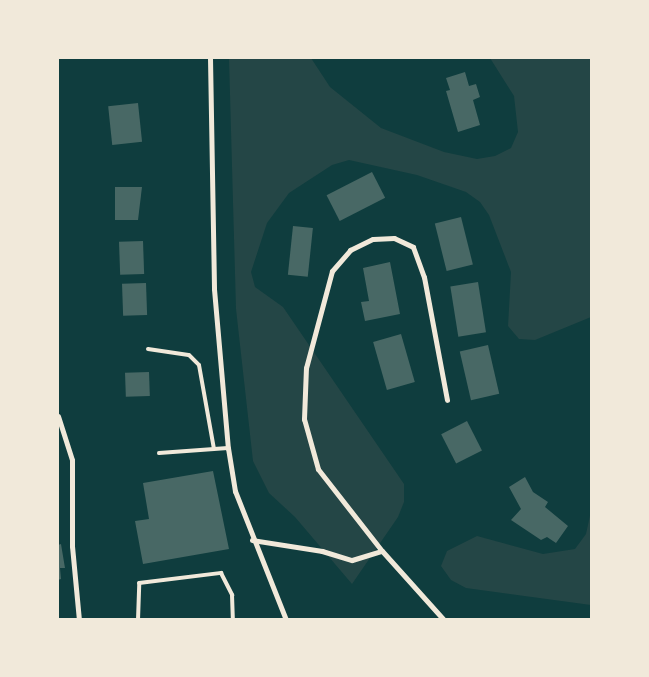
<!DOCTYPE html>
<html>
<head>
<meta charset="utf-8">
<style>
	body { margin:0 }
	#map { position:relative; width:649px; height:677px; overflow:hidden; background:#0f3d3e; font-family:Commissioner,sans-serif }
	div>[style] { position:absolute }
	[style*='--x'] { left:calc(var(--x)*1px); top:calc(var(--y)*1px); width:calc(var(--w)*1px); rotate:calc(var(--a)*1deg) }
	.green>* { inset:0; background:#244646 }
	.building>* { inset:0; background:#486865; transform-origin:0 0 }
	.service>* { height:4px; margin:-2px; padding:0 2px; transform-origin:2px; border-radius:2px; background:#f1e9da }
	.minor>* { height:5px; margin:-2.5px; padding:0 2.5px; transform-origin:2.5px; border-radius:2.5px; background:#f1e9da }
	span { translate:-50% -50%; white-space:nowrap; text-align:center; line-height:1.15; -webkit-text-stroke:5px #f1e9da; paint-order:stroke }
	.frame { position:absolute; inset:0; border:59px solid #f1e9da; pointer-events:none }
</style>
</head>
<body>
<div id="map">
	<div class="green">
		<div style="clip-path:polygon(229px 58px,311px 58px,330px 87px,381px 128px,444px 152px,477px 159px,495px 156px,511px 148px,518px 132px,514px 96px,490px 58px,591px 58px,591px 317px,535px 340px,519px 339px,508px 326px,511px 272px,489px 215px,480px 202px,466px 192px,417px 175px,349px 160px,332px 165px,289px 193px,267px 223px,251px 272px,255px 287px,283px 307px,404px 484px,404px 502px,398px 517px,352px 584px,295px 517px,269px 493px,253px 461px,236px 309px)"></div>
		<div style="clip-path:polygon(591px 511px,591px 605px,466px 588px,451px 580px,441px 566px,447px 551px,477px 536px,543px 554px,575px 549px,586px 534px)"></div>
	</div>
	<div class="building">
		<div style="clip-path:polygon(465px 72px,469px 86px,476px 84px,480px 97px,473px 100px,480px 125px,458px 132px,446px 91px,450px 90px,446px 78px)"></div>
		<div style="left:138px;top:103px;width:39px;height:30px;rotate:84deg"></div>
		<div style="left:372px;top:172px;width:29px;height:51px;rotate:63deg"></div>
		<div style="clip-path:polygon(115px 187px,142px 187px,138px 220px,115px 220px)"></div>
		<div style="left:461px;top:217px;width:49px;height:27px;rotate:76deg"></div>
		<div style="left:293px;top:226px;width:20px;height:49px;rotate:6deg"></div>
		<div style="left:143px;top:241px;width:33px;height:24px;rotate:88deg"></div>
		<div style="clip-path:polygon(390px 262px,400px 314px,365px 321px,361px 302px,369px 301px,363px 268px)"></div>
		<div style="left:478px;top:282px;width:51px;height:28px;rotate:81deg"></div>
		<div style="left:146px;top:283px;width:32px;height:24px;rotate:88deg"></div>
		<div style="left:401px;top:334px;width:50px;height:29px;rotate:74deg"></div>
		<div style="left:488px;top:345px;width:50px;height:29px;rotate:77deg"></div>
		<div style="left:149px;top:372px;width:24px;height:24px;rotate:88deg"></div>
		<div style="left:467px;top:421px;width:33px;height:29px;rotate:63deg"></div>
		<div style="clip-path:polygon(213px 471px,229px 549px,143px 564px,135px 521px,149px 519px,143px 483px)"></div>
		<div style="clip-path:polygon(525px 477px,533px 492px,548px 502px,545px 507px,568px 526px,556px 543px,547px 537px,541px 540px,511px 520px,521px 509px,509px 487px)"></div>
		<div style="clip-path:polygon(61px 544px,65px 568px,60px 568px,61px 579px,58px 580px,58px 545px)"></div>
	</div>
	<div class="service">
		<div style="--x:148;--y:349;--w:41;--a:8.3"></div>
		<div style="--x:189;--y:355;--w:14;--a:45"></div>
		<div style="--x:199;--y:365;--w:85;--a:79.9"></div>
		<div style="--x:159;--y:453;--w:69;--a:-4.1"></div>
		<div style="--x:138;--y:620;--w:37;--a:-88"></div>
		<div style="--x:139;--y:583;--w:83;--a:-7"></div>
		<div style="--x:221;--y:573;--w:25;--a:63"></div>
		<div style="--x:232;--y:595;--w:25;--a:88"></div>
	</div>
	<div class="minor">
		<div style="--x:210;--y:58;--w:231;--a:89"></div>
		<div style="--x:214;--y:289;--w:160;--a:85"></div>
		<div style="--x:228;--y:448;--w:44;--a:80.8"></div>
		<div style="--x:235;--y:491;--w:139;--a:68.4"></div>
		<div style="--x:58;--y:416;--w:46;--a:72.3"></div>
		<div style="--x:72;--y:460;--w:86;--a:90"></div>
		<div style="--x:72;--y:546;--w:74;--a:84.6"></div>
		<div style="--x:252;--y:540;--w:71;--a:8.9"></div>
		<div style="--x:322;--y:551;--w:31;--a:17"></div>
		<div style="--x:352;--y:560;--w:31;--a:-17"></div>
		<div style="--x:444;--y:620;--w:93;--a:-131.9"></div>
		<div style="--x:382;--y:551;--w:104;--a:-128"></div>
		<div style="--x:318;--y:469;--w:52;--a:-105.6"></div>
		<div style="--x:304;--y:419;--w:51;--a:-87.8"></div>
		<div style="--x:306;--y:368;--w:100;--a:-75"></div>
		<div style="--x:332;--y:271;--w:28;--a:-49"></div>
		<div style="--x:350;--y:250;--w:25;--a:-26"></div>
		<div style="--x:373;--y:239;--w:21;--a:-3"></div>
		<div style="--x:394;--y:238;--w:21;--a:25"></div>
		<div style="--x:413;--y:247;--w:32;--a:70"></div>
		<div style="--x:424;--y:277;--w:125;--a:79.4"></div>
	</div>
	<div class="frame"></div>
</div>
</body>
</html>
